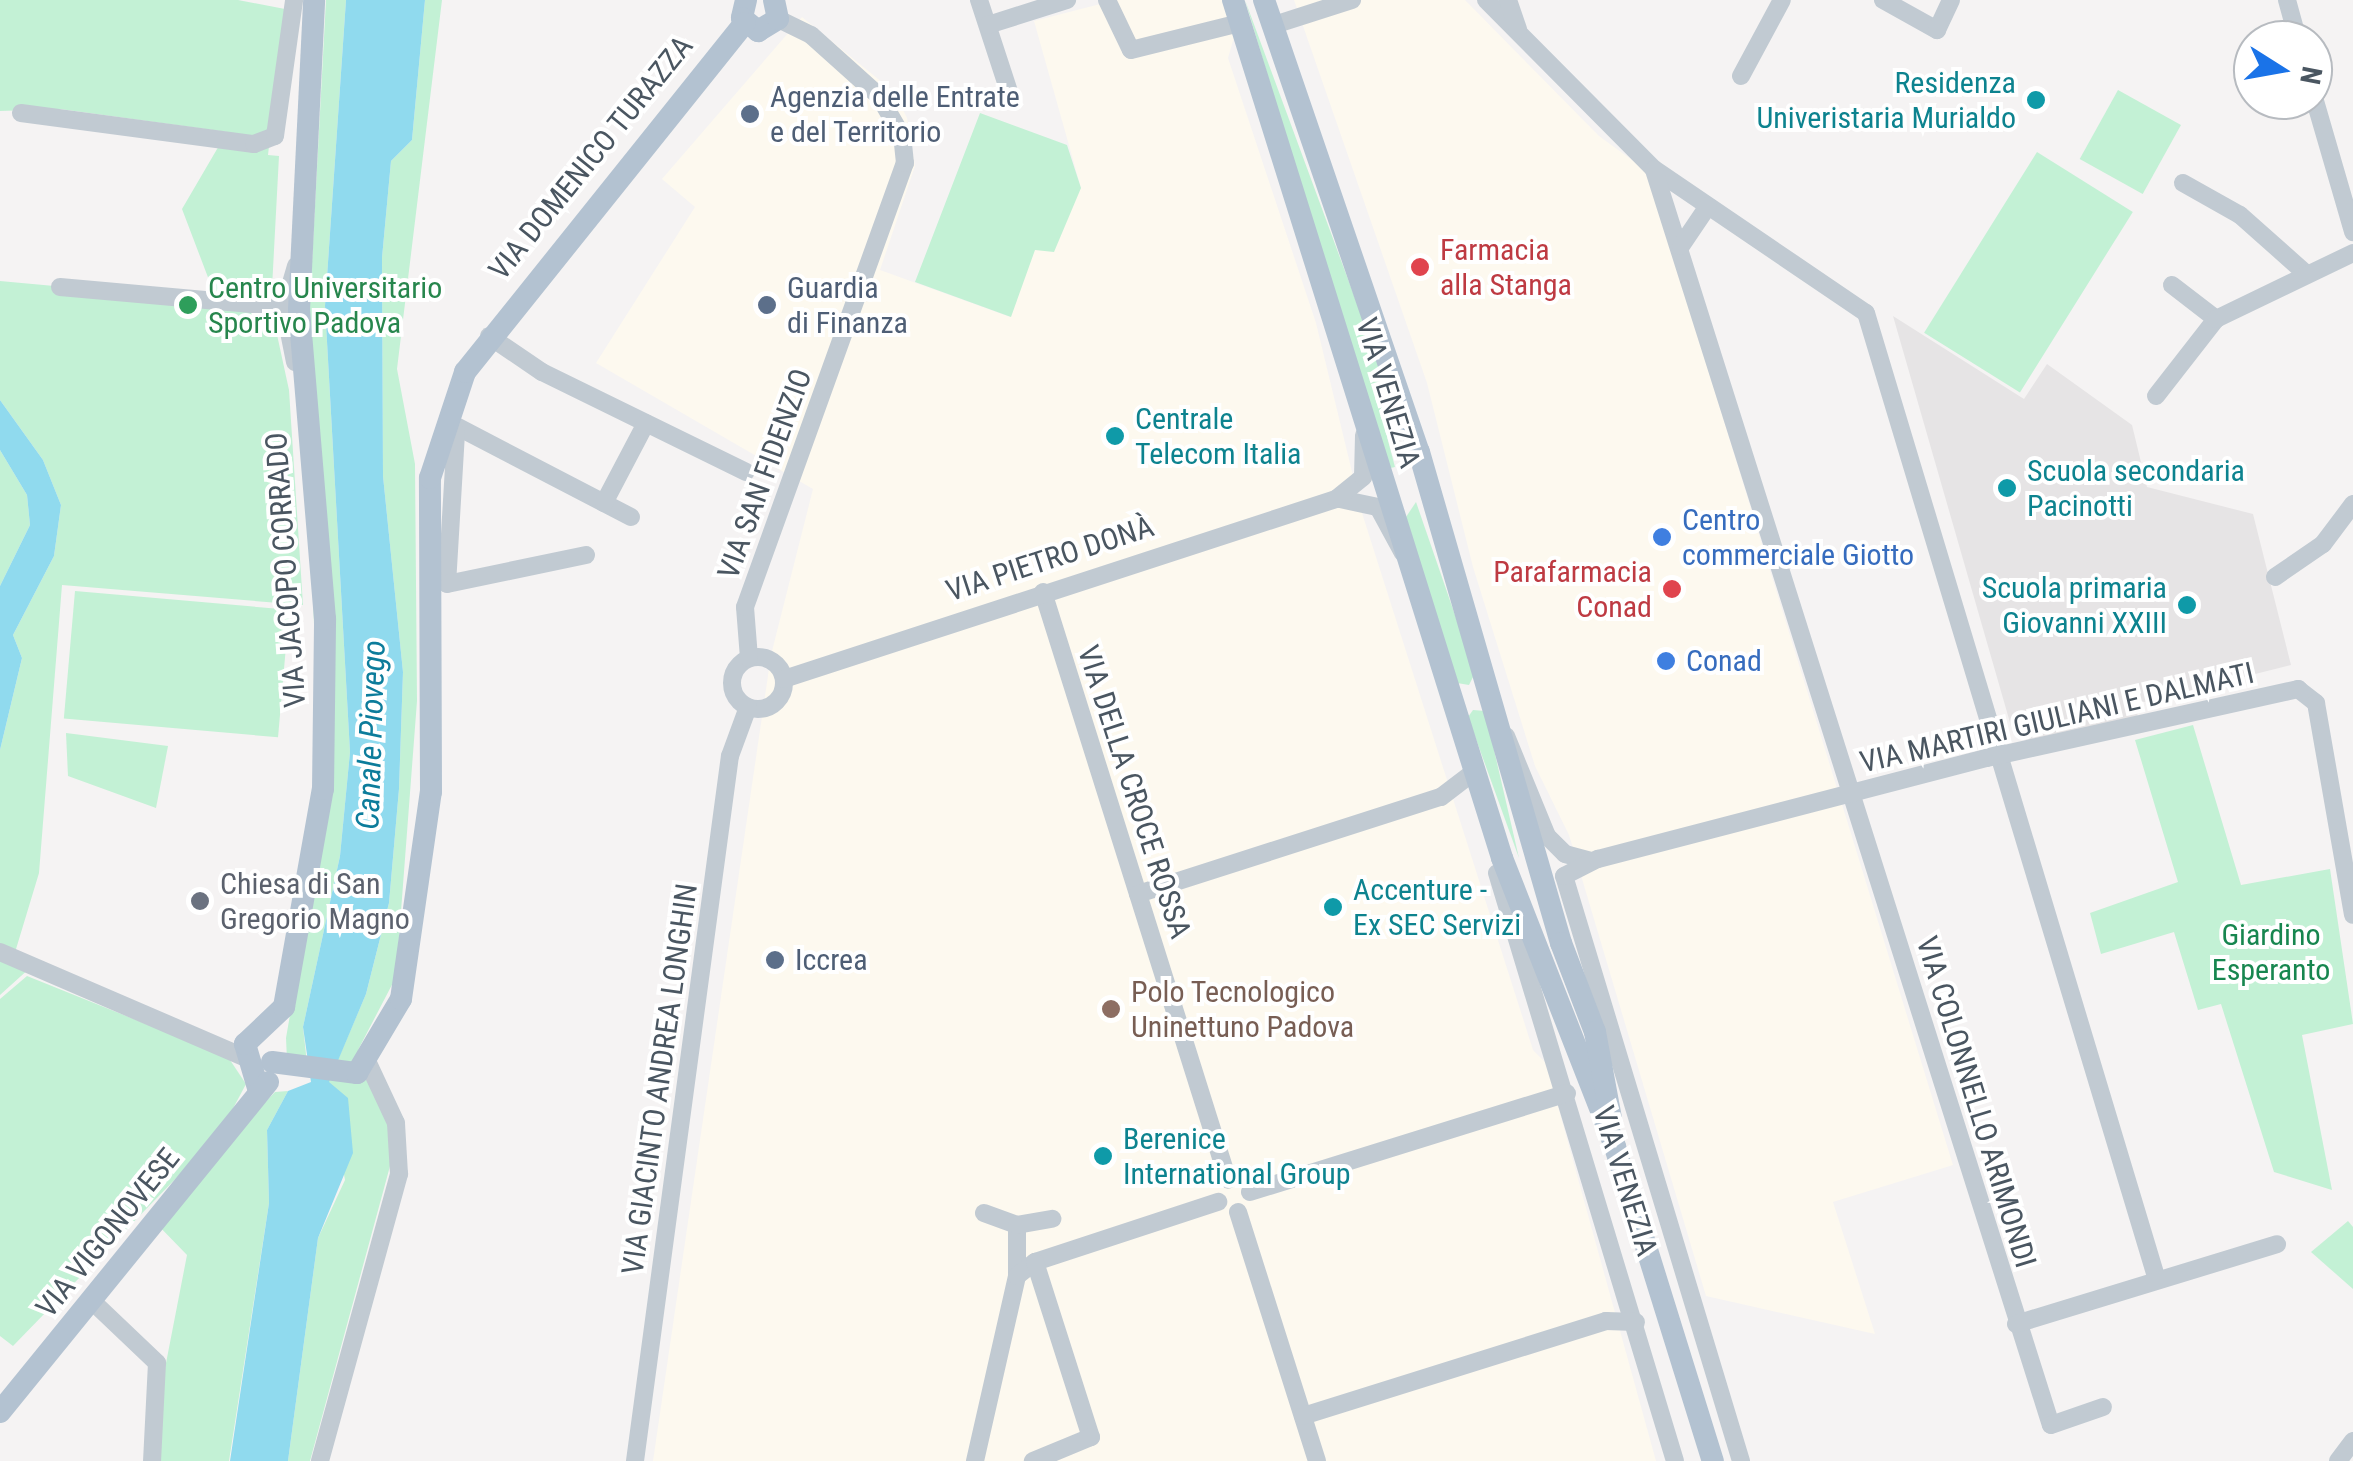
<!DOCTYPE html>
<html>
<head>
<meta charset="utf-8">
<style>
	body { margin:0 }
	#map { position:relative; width:2353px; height:1461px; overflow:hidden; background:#f5f3f3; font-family:"Roboto Condensed",sans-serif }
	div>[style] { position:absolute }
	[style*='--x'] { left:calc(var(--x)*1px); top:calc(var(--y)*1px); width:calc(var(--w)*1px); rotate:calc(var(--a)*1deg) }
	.commercial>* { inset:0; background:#fdf9ef }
	.education>* { inset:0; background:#e6e4e5 }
	.green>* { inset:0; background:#c3f1d5; transform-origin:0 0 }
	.water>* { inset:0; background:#90daee }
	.minor>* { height:18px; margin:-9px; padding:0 9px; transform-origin:9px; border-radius:9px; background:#c1cad2 }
	.minor>.ring { margin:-9px; padding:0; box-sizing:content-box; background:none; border:18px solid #c1cad2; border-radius:50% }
	.major>* { height:22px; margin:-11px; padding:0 11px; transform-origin:11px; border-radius:11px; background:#b3c2d1 }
	.dots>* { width:28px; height:28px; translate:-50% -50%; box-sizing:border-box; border:5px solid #fff; border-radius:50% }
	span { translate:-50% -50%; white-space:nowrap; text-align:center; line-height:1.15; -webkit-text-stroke:8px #fff; paint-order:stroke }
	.culture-label { font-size:30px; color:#0d838f }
	.right { translate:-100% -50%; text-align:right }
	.left { translate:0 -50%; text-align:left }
	.service-label { font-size:30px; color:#4e5e75 }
	.street-label { font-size:30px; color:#4a5661 }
	.health-label { font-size:30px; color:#be3a42 }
	.leisure-label { font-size:30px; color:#27864d }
	.shop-label { font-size:30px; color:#366cbe }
	.worship-label { font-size:30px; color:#5b616d }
	.park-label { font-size:30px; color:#17864f }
	.education-label { font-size:30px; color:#785e54 }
	.water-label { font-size:32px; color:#0c7c9b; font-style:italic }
	.north { position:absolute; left:2233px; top:20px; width:100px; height:100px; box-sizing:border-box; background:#fff; border:2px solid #b7bbc0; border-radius:50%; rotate:101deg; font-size:28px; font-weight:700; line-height:40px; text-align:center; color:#4a5661 }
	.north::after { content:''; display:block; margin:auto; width:35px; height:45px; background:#1a73e8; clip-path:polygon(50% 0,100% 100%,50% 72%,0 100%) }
</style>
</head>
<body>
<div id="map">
	<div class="commercial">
		<div style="clip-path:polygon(1116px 0,1223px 0,1234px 37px,1228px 58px,1316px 323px,1362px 513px,1533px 1050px,1546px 1063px,1656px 1461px,653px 1461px,771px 655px,813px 489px,596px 363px,695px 207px,662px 179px,802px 17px,894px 92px,907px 118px,915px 166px,880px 270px,1010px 317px,1035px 249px,1081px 188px,1034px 21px)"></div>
		<div style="clip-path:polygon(1294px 0,1465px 0,1599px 136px,1647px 171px,1953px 1165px,1833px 1202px,1875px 1334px,1706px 1296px,1569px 835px,1535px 766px,1473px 567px,1427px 383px)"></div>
	</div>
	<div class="education">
		<div style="clip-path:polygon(1893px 316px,2024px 399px,2047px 364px,2132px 425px,2147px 487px,2253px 514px,2291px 665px,2136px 704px,2138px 718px,2036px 745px,2013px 733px)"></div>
	</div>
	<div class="green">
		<div style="clip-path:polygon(0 0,238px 0,285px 9px,268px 155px,279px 156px,271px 307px,289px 390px,303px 605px,62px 585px,39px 873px,13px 959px,31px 967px,0 995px,0 750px,22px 658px,13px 635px,54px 556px,61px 505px,43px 460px,0 400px,0 281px,217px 301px,182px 209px,227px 132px,60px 109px,0 111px)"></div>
		<div style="clip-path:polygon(326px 0,346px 0,325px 306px,350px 752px,340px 856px,303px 1027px,307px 1063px,287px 1060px,286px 1038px,322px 830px,305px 393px)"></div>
		<div style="clip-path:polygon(425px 0,442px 0,397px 369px,415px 464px,417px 701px,396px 977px,358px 1050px,396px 1144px,310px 1461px,288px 1461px,318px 1238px,345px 1180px,328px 1083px,366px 994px,389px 903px,399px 789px,403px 672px,383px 476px,382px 258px,391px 161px,412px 140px)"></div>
		<div style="clip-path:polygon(1245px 0,1401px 423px,1387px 437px,1395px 467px,1386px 469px)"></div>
		<div style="left:2118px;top:90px;width:72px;height:79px;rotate:29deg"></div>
		<div style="clip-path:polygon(980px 113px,1067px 145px,1081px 188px,1054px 252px,1035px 250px,1011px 317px,915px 282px)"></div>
		<div style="left:2037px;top:152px;width:113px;height:213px;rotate:32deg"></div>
		<div style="clip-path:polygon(0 450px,27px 495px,30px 525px,0 586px)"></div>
		<div style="clip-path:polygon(1416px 502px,1475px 673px,1469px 685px,1457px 683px,1406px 517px)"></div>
		<div style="left:75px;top:591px;width:215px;height:128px;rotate:5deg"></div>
		<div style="clip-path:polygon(1473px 710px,1485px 711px,1519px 858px,1468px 717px)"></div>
		<div style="clip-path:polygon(2193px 725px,2241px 885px,2330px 869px,2353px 1024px,2302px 1035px,2332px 1190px,2274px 1172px,2221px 1004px,2198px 1010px,2174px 932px,2101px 954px,2090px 913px,2178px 882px,2135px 740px)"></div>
		<div style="clip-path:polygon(66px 733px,168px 746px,156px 808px,68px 776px)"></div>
		<div style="clip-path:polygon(27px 976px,228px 1057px,246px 1084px,220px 1133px,13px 1346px,0 1336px,0 999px)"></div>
		<div style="clip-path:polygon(288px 1091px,267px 1130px,269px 1203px,229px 1461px,147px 1461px,187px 1255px,153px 1220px,275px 1092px)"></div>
		<div style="clip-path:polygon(2348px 1221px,2353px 1227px,2353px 1289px,2311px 1252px)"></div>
	</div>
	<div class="water">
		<div style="clip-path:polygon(346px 0,425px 0,412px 140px,391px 161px,382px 258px,383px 476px,403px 672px,399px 789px,389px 903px,366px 994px,329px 1082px,348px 1098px,353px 1153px,318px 1238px,288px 1461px,230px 1461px,269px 1203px,267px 1130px,288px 1091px,311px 1082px,303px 1027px,340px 856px,350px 752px,325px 306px)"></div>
		<div style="clip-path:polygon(0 400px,43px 460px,61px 505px,54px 556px,13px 635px,22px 658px,0 750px,0 586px,30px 525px,27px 495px,0 450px)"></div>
	</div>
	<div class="minor">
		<div style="--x:979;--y:0;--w:100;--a:71.9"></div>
		<div style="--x:1107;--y:0;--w:55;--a:64.4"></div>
		<div style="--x:1131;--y:50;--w:112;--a:-13.9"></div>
		<div style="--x:1486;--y:0;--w:238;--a:45.2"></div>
		<div style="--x:1654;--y:169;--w:256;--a:34.2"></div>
		<div style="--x:1866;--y:313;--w:1010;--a:73.25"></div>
		<div style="--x:1508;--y:0;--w:31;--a:71"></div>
		<div style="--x:1883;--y:0;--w:62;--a:29.1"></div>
		<div style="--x:1937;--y:30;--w:33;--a:-65"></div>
		<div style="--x:2287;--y:0;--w:41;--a:74.6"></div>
		<div style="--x:988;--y:25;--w:83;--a:-17.6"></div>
		<div style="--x:1274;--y:25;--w:82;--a:-17.8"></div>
		<div style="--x:1741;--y:76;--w:86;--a:-61.7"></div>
		<div style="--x:2313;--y:94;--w:144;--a:73.8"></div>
		<div style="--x:21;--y:113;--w:235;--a:7.6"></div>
		<div style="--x:254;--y:144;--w:22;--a:-21"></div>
		<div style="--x:275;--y:136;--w:137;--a:-82"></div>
		<div style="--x:1654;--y:170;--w:1316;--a:72.45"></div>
		<div style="--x:2051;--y:1425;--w:55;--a:-19.1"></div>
		<div style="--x:2183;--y:183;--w:65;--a:29.3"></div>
		<div style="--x:2240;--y:215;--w:84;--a:41.6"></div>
		<div style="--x:1681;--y:246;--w:48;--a:-56"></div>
		<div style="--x:2172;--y:285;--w:56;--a:37.7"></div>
		<div style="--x:60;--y:287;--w:225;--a:5.1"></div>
		<div style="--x:489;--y:336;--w:64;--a:34.2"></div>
		<div style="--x:542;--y:372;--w:227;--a:26.1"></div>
		<div style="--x:295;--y:362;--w:56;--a:-101.3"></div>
		<div style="--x:284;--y:307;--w:43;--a:-73.7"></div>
		<div style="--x:2156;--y:396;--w:98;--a:-52.1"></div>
		<div style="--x:2216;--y:319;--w:152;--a:-25.7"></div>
		<div style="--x:458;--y:427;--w:195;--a:27.5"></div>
		<div style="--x:456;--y:433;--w:151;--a:93.4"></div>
		<div style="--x:447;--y:584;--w:142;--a:-11.8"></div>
		<div style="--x:1340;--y:499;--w:39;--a:12"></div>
		<div style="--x:1378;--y:507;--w:52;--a:61.5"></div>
		<div style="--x:604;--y:503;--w:90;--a:-62.3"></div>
		<div style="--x:2275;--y:577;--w:58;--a:-34.5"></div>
		<div style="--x:2323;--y:544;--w:50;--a:-53.1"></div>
		<div style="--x:1043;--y:592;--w:616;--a:72.54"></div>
		<div class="ring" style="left:732px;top:657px;width:34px;height:34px"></div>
		<div style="--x:749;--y:658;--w:51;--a:-94.5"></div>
		<div style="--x:745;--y:607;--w:472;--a:-70.2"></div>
		<div style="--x:905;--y:163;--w:27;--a:-96"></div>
		<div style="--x:902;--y:136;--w:46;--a:-119.9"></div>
		<div style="--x:879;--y:96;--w:91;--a:-138.1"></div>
		<div style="--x:811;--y:35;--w:37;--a:-154"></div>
		<div style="--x:784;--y:679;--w:581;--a:-18.06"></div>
		<div style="--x:1336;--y:499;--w:35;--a:-39"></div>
		<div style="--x:1363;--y:477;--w:42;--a:-88.6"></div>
		<div style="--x:1506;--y:736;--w:108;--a:67.7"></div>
		<div style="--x:1547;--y:836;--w:25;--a:45"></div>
		<div style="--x:1565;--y:854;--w:28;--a:15"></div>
		<div style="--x:1497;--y:873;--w:614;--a:73.16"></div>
		<div style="--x:1138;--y:894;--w:318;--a:-17.8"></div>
		<div style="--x:1441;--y:797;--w:43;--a:-37.4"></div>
		<div style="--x:0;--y:952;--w:271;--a:23.3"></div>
		<div style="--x:1250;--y:1192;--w:332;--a:-17.3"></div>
		<div style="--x:1238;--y:1212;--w:261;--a:72.4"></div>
		<div style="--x:984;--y:1213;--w:35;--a:20"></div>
		<div style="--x:1017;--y:1225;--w:51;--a:90"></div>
		<div style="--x:1017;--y:1225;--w:36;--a:-10"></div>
		<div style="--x:1035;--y:1262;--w:193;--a:-18.2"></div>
		<div style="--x:92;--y:1301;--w:90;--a:43.6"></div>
		<div style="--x:157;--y:1363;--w:98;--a:92.9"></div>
		<div style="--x:2016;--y:1324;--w:273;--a:-17"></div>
		<div style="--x:1303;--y:1416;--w:318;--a:-17.4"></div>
		<div style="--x:1606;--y:1321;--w:30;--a:2"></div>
		<div style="--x:320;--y:1461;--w:298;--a:-74.6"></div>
		<div style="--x:399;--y:1174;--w:51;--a:-93.4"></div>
		<div style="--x:396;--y:1123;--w:64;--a:-115"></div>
		<div style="--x:635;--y:1461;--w:711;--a:-82.33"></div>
		<div style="--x:730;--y:756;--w:52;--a:-69.8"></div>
		<div style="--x:975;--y:1461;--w:190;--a:-77.2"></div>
		<div style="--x:1017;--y:1276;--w:23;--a:-38"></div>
		<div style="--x:1035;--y:1262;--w:184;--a:72.3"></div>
		<div style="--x:1091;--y:1437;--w:63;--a:157.5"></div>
		<div style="--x:1741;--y:1461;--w:611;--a:-106.83"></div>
		<div style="--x:1564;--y:876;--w:38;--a:-27"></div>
		<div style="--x:1598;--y:859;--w:402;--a:-14.6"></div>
		<div style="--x:1987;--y:758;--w:319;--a:-12.5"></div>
		<div style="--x:2298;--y:689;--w:23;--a:38"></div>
		<div style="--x:2316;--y:703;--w:215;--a:80.1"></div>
		<div style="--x:2338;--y:1461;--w:25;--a:-53"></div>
	</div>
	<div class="major">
		<div style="--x:746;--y:0;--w:18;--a:103"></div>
		<div style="--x:742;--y:18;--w:21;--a:39"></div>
		<div style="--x:758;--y:31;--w:23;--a:-31"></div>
		<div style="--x:778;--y:19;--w:19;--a:-102"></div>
		<div style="--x:1233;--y:0;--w:899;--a:72.59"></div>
		<div style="--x:1502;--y:858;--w:310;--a:68.6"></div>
		<div style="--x:1615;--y:1147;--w:329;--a:72.7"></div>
		<div style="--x:1264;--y:0;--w:478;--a:71.1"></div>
		<div style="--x:1419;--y:452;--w:511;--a:73.87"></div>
		<div style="--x:1561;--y:943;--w:95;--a:69.1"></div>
		<div style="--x:1595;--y:1032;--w:87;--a:79.5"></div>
		<div style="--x:272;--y:1062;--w:86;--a:7.4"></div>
		<div style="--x:357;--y:1073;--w:86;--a:-59.3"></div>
		<div style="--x:401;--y:999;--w:209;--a:-81.8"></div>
		<div style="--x:431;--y:792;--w:314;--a:-90.2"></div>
		<div style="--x:430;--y:478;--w:112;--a:-71.7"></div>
		<div style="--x:465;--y:372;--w:447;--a:-51.3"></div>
		<div style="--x:258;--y:1088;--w:46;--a:-106.5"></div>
		<div style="--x:245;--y:1044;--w:54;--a:-43.5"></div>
		<div style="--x:284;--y:1007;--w:221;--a:-79.9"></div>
		<div style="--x:323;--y:789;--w:170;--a:-89.3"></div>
		<div style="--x:325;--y:619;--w:310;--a:-94.8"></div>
		<div style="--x:299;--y:310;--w:310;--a:-87.2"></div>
		<div style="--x:0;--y:1412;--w:425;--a:-50.9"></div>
	</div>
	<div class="dots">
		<div style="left:2036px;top:100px;background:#0f9aa8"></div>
		<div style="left:750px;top:114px;background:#5c6f8a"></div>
		<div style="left:1420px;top:267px;background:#e0444e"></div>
		<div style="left:188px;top:305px;background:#2e9e5b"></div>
		<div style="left:767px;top:305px;background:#5c6f8a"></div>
		<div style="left:1115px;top:436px;background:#0f9aa8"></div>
		<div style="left:2007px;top:488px;background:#0f9aa8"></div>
		<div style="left:1662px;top:537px;background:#3f7fe0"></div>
		<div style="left:1672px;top:589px;background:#e0444e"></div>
		<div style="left:2187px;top:605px;background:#0f9aa8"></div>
		<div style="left:1666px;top:661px;background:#3f7fe0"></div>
		<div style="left:200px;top:901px;background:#6b7280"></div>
		<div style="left:1333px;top:907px;background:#0f9aa8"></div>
		<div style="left:775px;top:960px;background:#5c6f8a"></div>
		<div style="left:1111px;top:1009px;background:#8d6e63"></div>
		<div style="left:1103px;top:1156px;background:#0f9aa8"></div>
	</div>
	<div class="culture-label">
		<span class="right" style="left:2016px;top:100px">Residenza<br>Univeristaria Murialdo</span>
		<span class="left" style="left:1135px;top:436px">Centrale<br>Telecom Italia</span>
		<span class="left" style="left:2027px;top:488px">Scuola secondaria<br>Pacinotti</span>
		<span class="right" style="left:2167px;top:605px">Scuola primaria<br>Giovanni XXIII</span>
		<span class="left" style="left:1353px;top:907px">Accenture -<br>Ex SEC Servizi</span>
		<span class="left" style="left:1123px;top:1156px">Berenice<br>International Group</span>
	</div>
	<div class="service-label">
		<span class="left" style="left:770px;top:114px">Agenzia delle Entrate<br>e del Territorio</span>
		<span class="left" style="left:787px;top:305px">Guardia<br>di Finanza</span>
		<span class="left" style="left:795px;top:960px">Iccrea</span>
	</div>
	<div class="street-label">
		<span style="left:591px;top:158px;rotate:-51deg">VIA DOMENICO TURAZZA</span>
		<span style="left:1388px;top:393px;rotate:73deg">VIA VENEZIA</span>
		<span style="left:765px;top:474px;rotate:-70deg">VIA SAN FIDENZIO</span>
		<span style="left:1050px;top:559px;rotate:-18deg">VIA PIETRO DONÀ</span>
		<span style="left:286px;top:570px;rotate:-94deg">VIA JACOPO CORRADO</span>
		<span style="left:2057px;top:718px;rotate:-13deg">VIA MARTIRI GIULIANI E DALMATI</span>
		<span style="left:1134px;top:792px;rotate:72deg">VIA DELLA CROCE ROSSA</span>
		<span style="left:660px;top:1079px;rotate:-82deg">VIA GIACINTO ANDREA LONGHIN</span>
		<span style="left:1976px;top:1102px;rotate:73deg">VIA COLONNELLO ARIMONDI</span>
		<span style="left:1625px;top:1181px;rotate:73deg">VIA VENEZIA</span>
		<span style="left:108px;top:1233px;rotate:-51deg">VIA VIGONOVESE</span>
	</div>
	<div class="health-label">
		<span class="left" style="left:1440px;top:267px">Farmacia<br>alla Stanga</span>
		<span class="right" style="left:1652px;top:589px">Parafarmacia<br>Conad</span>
	</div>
	<div class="leisure-label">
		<span class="left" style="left:208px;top:305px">Centro Universitario<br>Sportivo Padova</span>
	</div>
	<div class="shop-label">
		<span class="left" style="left:1682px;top:537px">Centro<br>commerciale Giotto</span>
		<span class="left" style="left:1686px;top:661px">Conad</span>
	</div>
	<div class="worship-label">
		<span class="left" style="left:220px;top:901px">Chiesa di San<br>Gregorio Magno</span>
	</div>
	<div class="park-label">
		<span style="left:2271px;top:952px">Giardino<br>Esperanto</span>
	</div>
	<div class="education-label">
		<span class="left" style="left:1131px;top:1009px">Polo Tecnologico<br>Uninettuno Padova</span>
	</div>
	<div class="water-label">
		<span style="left:371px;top:735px;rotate:-88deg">Canale Piovego</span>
	</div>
	<div class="north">N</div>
</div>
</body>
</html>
